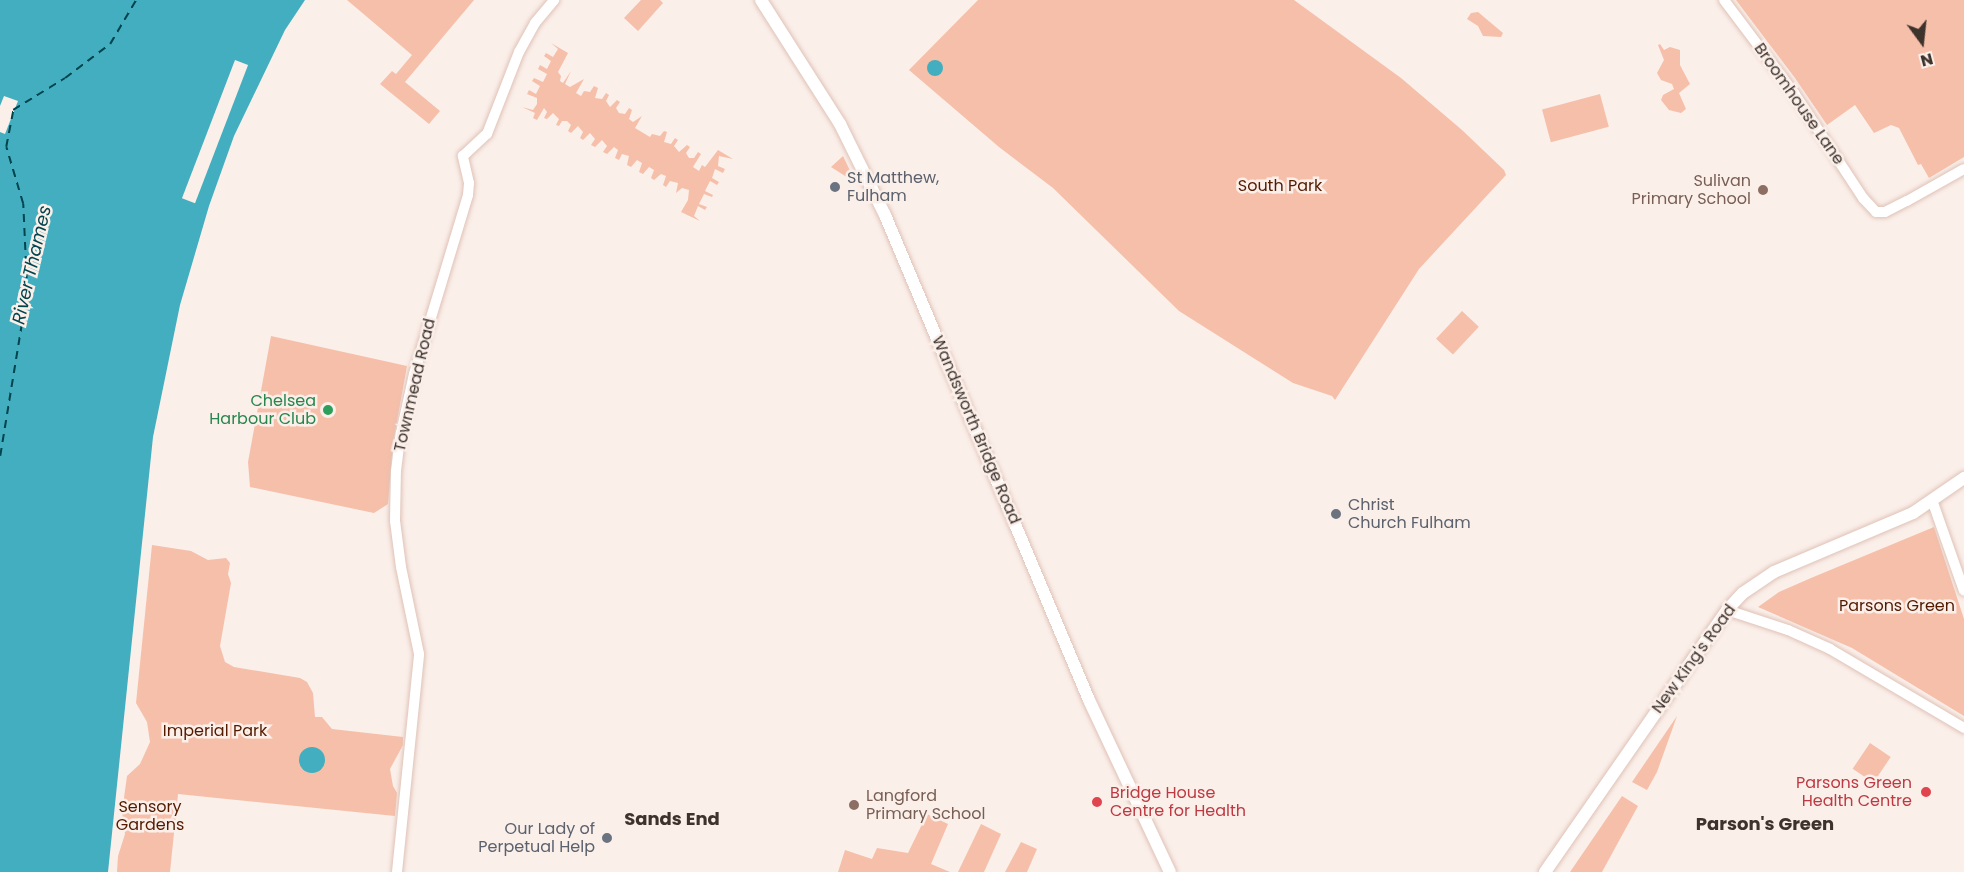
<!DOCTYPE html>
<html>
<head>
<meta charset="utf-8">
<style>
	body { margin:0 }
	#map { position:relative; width:1964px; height:872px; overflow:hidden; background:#fbefea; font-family:Poppins,sans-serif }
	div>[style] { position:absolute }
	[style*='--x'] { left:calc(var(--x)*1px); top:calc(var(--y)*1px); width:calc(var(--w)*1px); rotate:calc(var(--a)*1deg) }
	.green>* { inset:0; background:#f6bfa9; transform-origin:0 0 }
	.water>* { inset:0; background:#42aebf }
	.round { border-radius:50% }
	.pier>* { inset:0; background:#fbefea; transform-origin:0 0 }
	.ferry>* { height:1.5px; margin-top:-0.75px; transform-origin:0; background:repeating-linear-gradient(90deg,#00444d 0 8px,transparent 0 14px) }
	.roads { filter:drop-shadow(0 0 2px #dfc2b6) drop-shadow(0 0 2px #dfc2b6) }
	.secondary>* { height:10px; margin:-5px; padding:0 5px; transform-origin:5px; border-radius:5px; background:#fff }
	.primary>* { height:12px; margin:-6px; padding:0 6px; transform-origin:6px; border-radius:6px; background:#fff }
	.dots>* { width:16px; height:16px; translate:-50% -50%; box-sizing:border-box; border:3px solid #fbefea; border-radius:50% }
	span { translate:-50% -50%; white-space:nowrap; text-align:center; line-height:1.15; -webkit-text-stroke:5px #fbefea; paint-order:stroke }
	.street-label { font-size:16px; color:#3e322d }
	.worship-label { font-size:16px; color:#5b616d }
	.left { translate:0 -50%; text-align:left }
	.right { translate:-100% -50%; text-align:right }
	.education-label { font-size:16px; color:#785e54 }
	.park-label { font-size:16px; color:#531a00 }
	.leisure-label { font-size:16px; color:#27864d }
	.health-label { font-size:16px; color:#be3a42 }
	.water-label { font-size:18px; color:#00444d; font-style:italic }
	.neighbourhood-label { font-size:18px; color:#3e322d; font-weight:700 }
	.north { position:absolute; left:1892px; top:12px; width:60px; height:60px; -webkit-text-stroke:4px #fbefea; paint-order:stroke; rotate:165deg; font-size:16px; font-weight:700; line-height:24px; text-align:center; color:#3e322d }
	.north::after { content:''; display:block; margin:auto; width:21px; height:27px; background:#3e322d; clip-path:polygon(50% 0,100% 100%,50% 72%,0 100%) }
</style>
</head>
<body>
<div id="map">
	<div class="green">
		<div style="clip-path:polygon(347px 0,474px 0,405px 82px,440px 111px,429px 124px,380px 84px,392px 71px,396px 74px,412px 55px)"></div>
		<div style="clip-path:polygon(641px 0,660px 0,663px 3px,638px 31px,624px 18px)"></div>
		<div style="clip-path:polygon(978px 0,1294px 0,1401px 78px,1462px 130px,1504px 170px,1506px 175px,1419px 269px,1335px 400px,1332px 396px,1293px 383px,1179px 311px,1053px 188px,999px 147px,909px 70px)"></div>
		<div style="clip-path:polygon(1736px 0,1964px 0,1964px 157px,1929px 178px,1921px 164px,1918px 165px,1899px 128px,1891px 125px,1874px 133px,1855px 105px,1827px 125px,1795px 78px)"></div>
		<div style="clip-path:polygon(1478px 12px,1503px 33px,1501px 37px,1483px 36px,1478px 26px,1467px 19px,1471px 13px)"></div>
		<div style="clip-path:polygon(551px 43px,568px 53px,558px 72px,561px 76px,560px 81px,563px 83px,571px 71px,565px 84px,570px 87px,584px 79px,576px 93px,581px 96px,584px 91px,590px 92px,594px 86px,598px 88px,595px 98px,602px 99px,606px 93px,609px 95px,606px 101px,610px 107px,617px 100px,620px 102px,616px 108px,619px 113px,625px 114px,629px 108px,632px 110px,629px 119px,633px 122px,642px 116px,635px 128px,650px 137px,652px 134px,660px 136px,664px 131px,667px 132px,664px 142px,671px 144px,675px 138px,678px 140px,674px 146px,679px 152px,687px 145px,690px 147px,686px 153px,689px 158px,694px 158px,698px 152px,701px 154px,693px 167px,699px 171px,702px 165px,705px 167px,718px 150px,733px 159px,719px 156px,718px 166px,725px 169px,723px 173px,715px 169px,712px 178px,719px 182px,717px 185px,710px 181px,705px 191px,713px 195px,712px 197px,704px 194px,699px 204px,707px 207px,705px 210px,698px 206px,694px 216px,700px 221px,681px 212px,688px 200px,689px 190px,682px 188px,676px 193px,678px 183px,670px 181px,666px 187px,663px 185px,666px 176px,661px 174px,654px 180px,651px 178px,654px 170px,649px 167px,643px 174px,639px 172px,642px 163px,637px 160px,631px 167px,627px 165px,629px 156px,622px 154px,619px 160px,615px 158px,618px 150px,614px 147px,607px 154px,603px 152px,607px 146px,602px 140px,595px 147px,591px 145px,595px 139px,590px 133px,583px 140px,580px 138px,583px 132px,578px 126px,571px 133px,568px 131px,571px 125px,567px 121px,562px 121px,559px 126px,556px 125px,559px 119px,553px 113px,547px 119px,544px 118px,547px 112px,544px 108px,537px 120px,533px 118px,535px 113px,522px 107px,533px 110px,537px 104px,537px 98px,527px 94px,529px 90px,536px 94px,540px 86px,532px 81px,534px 78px,543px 82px,547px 74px,538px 69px,540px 65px,547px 69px,551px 61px,544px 56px,546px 53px,553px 57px,558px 49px)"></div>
		<div style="clip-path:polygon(1660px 44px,1664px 50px,1670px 47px,1680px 50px,1680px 65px,1690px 84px,1679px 93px,1686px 109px,1681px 113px,1669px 110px,1661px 100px,1663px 95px,1674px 89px,1672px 84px,1661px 80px,1657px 73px,1664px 60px,1658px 45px)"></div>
		<div style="left:1600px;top:94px;width:34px;height:60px;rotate:75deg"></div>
		<div style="clip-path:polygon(843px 156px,854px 179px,853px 181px,831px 167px)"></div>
		<div style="left:1462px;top:311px;width:23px;height:38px;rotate:43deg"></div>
		<div style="clip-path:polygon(271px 336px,407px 366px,393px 443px,388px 504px,374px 513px,250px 487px,248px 462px)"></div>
		<div style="clip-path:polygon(1934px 527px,1964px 619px,1964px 716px,1852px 648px,1758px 607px,1779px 592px,1811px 578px)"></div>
		<div style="clip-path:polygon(152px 545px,191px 551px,208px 560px,226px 558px,230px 563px,228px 574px,231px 583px,220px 646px,225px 662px,234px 667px,300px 678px,307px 682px,313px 693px,315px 717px,322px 717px,332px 729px,403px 737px,403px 745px,390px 769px,393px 786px,397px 793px,395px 816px,178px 794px,170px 872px,117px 872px,118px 856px,125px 834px,122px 812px,127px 776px,140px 764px,150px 742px,147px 722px,136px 703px)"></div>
		<div style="clip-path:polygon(1677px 716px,1657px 772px,1647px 790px,1632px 782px)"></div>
		<div style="left:1870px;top:743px;width:25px;height:31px;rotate:34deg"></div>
		<div style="clip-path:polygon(1622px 796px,1638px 806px,1602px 872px,1570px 872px)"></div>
		<div style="clip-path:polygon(927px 814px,948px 824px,931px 864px,950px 872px,838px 872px,845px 850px,872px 859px,877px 848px,908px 853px)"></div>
		<div style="clip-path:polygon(981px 824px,1001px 834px,984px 872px,958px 872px)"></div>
		<div style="clip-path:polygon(1021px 842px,1037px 849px,1027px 872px,1005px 872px)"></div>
	</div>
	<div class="water">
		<div style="clip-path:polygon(0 0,305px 0,285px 30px,234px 136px,209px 206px,180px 305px,153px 437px,108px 872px,0 872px)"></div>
		<div class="round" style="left:927px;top:60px;width:16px;height:16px"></div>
		<div class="round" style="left:299px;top:747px;width:26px;height:26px"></div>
	</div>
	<div class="pier">
		<div style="left:235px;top:60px;width:14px;height:148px;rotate:21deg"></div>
		<div style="clip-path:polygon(4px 96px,18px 101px,5px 134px,0 132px,0 106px)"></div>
	</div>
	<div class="ferry">
		<div style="--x:0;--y:456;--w:166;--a:-80.7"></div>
		<div style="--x:27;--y:292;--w:88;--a:-92.6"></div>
		<div style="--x:23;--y:204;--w:59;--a:-106.6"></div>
		<div style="--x:6;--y:147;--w:38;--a:-79"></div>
		<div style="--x:13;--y:110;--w:61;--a:-31.6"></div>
		<div style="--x:65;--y:78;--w:56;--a:-37.1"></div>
		<div style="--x:110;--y:44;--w:51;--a:-59.4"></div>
	</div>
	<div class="roads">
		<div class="secondary">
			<div style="--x:1724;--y:0;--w:116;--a:53"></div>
			<div style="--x:1794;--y:93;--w:126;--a:56.7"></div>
			<div style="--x:1863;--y:198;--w:19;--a:47"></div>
			<div style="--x:1876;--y:212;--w:9;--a:0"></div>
			<div style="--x:1885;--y:212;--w:25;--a:-27"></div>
			<div style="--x:1907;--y:201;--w:65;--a:-29.3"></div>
			<div style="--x:1932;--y:500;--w:96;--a:70.6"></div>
			<div style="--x:1727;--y:610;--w:64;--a:18.2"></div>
			<div style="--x:1788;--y:630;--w:46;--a:24.3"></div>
			<div style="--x:1830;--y:649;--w:156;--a:30.5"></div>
			<div style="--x:397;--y:872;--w:219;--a:-84.2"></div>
			<div style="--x:419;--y:654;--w:89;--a:-101.7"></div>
			<div style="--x:401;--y:567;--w:46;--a:-97.4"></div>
			<div style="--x:395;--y:521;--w:50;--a:-88.9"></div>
			<div style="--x:396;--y:471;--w:38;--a:-83"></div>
			<div style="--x:401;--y:433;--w:60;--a:-77.6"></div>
			<div style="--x:414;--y:374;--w:187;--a:-73.2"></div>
			<div style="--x:468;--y:195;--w:12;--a:-85"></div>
			<div style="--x:469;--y:183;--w:28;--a:-103"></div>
			<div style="--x:463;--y:156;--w:33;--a:-43"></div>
			<div style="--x:487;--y:134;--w:88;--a:-68.7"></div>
			<div style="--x:519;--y:52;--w:33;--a:-61"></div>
			<div style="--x:535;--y:23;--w:30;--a:-50"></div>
		</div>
		<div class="primary">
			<div style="--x:761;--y:0;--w:147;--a:57.5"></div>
			<div style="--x:840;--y:124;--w:102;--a:63.7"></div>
			<div style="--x:885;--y:215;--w:526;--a:67.19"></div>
			<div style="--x:1089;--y:700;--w:190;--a:64.8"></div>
			<div style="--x:1545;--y:872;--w:319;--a:-55.2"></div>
			<div style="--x:1727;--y:610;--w:23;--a:-47"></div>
			<div style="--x:1743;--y:593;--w:37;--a:-34"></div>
			<div style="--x:1774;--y:572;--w:151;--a:-23"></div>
			<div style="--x:1913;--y:513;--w:62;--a:-34.5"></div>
		</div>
	</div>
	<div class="dots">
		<div style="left:835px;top:187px;background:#6b7280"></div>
		<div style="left:1763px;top:190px;background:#8d6e63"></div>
		<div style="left:328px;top:410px;background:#2e9e5b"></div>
		<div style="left:1336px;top:514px;background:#6b7280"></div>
		<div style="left:1926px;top:792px;background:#e0444e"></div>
		<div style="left:1097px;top:802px;background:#e0444e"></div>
		<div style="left:854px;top:805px;background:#8d6e63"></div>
		<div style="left:607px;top:838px;background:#6b7280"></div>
	</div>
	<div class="street-label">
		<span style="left:1799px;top:104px;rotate:55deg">Broomhouse Lane</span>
		<span style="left:415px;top:385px;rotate:-77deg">Townmead Road</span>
		<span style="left:976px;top:430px;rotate:67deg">Wandsworth Bridge Road</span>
		<span style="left:1694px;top:659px;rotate:-54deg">New King's Road</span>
	</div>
	<div class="worship-label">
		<span class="left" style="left:847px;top:187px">St Matthew,<br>Fulham</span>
		<span class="left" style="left:1348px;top:514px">Christ<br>Church Fulham</span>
		<span class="right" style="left:595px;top:838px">Our Lady of<br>Perpetual Help</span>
	</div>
	<div class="education-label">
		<span class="right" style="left:1751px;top:190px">Sulivan<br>Primary School</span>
		<span class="left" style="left:866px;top:805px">Langford<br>Primary School</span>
	</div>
	<div class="park-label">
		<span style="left:1280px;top:186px">South Park</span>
		<span style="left:1897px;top:606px">Parsons Green</span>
		<span style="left:215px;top:731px">Imperial Park</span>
		<span style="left:150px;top:816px">Sensory<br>Gardens</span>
	</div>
	<div class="leisure-label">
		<span class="right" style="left:316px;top:410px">Chelsea<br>Harbour Club</span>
	</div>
	<div class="health-label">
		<span class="right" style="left:1912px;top:792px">Parsons Green<br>Health Centre</span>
		<span class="left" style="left:1110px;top:802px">Bridge House<br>Centre for Health</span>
	</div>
	<div class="water-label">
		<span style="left:32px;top:265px;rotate:-77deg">River Thames</span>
	</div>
	<div class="neighbourhood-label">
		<span style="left:672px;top:819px">Sands End</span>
		<span style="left:1765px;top:824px">Parson's Green</span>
	</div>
	<div class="north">N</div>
</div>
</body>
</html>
